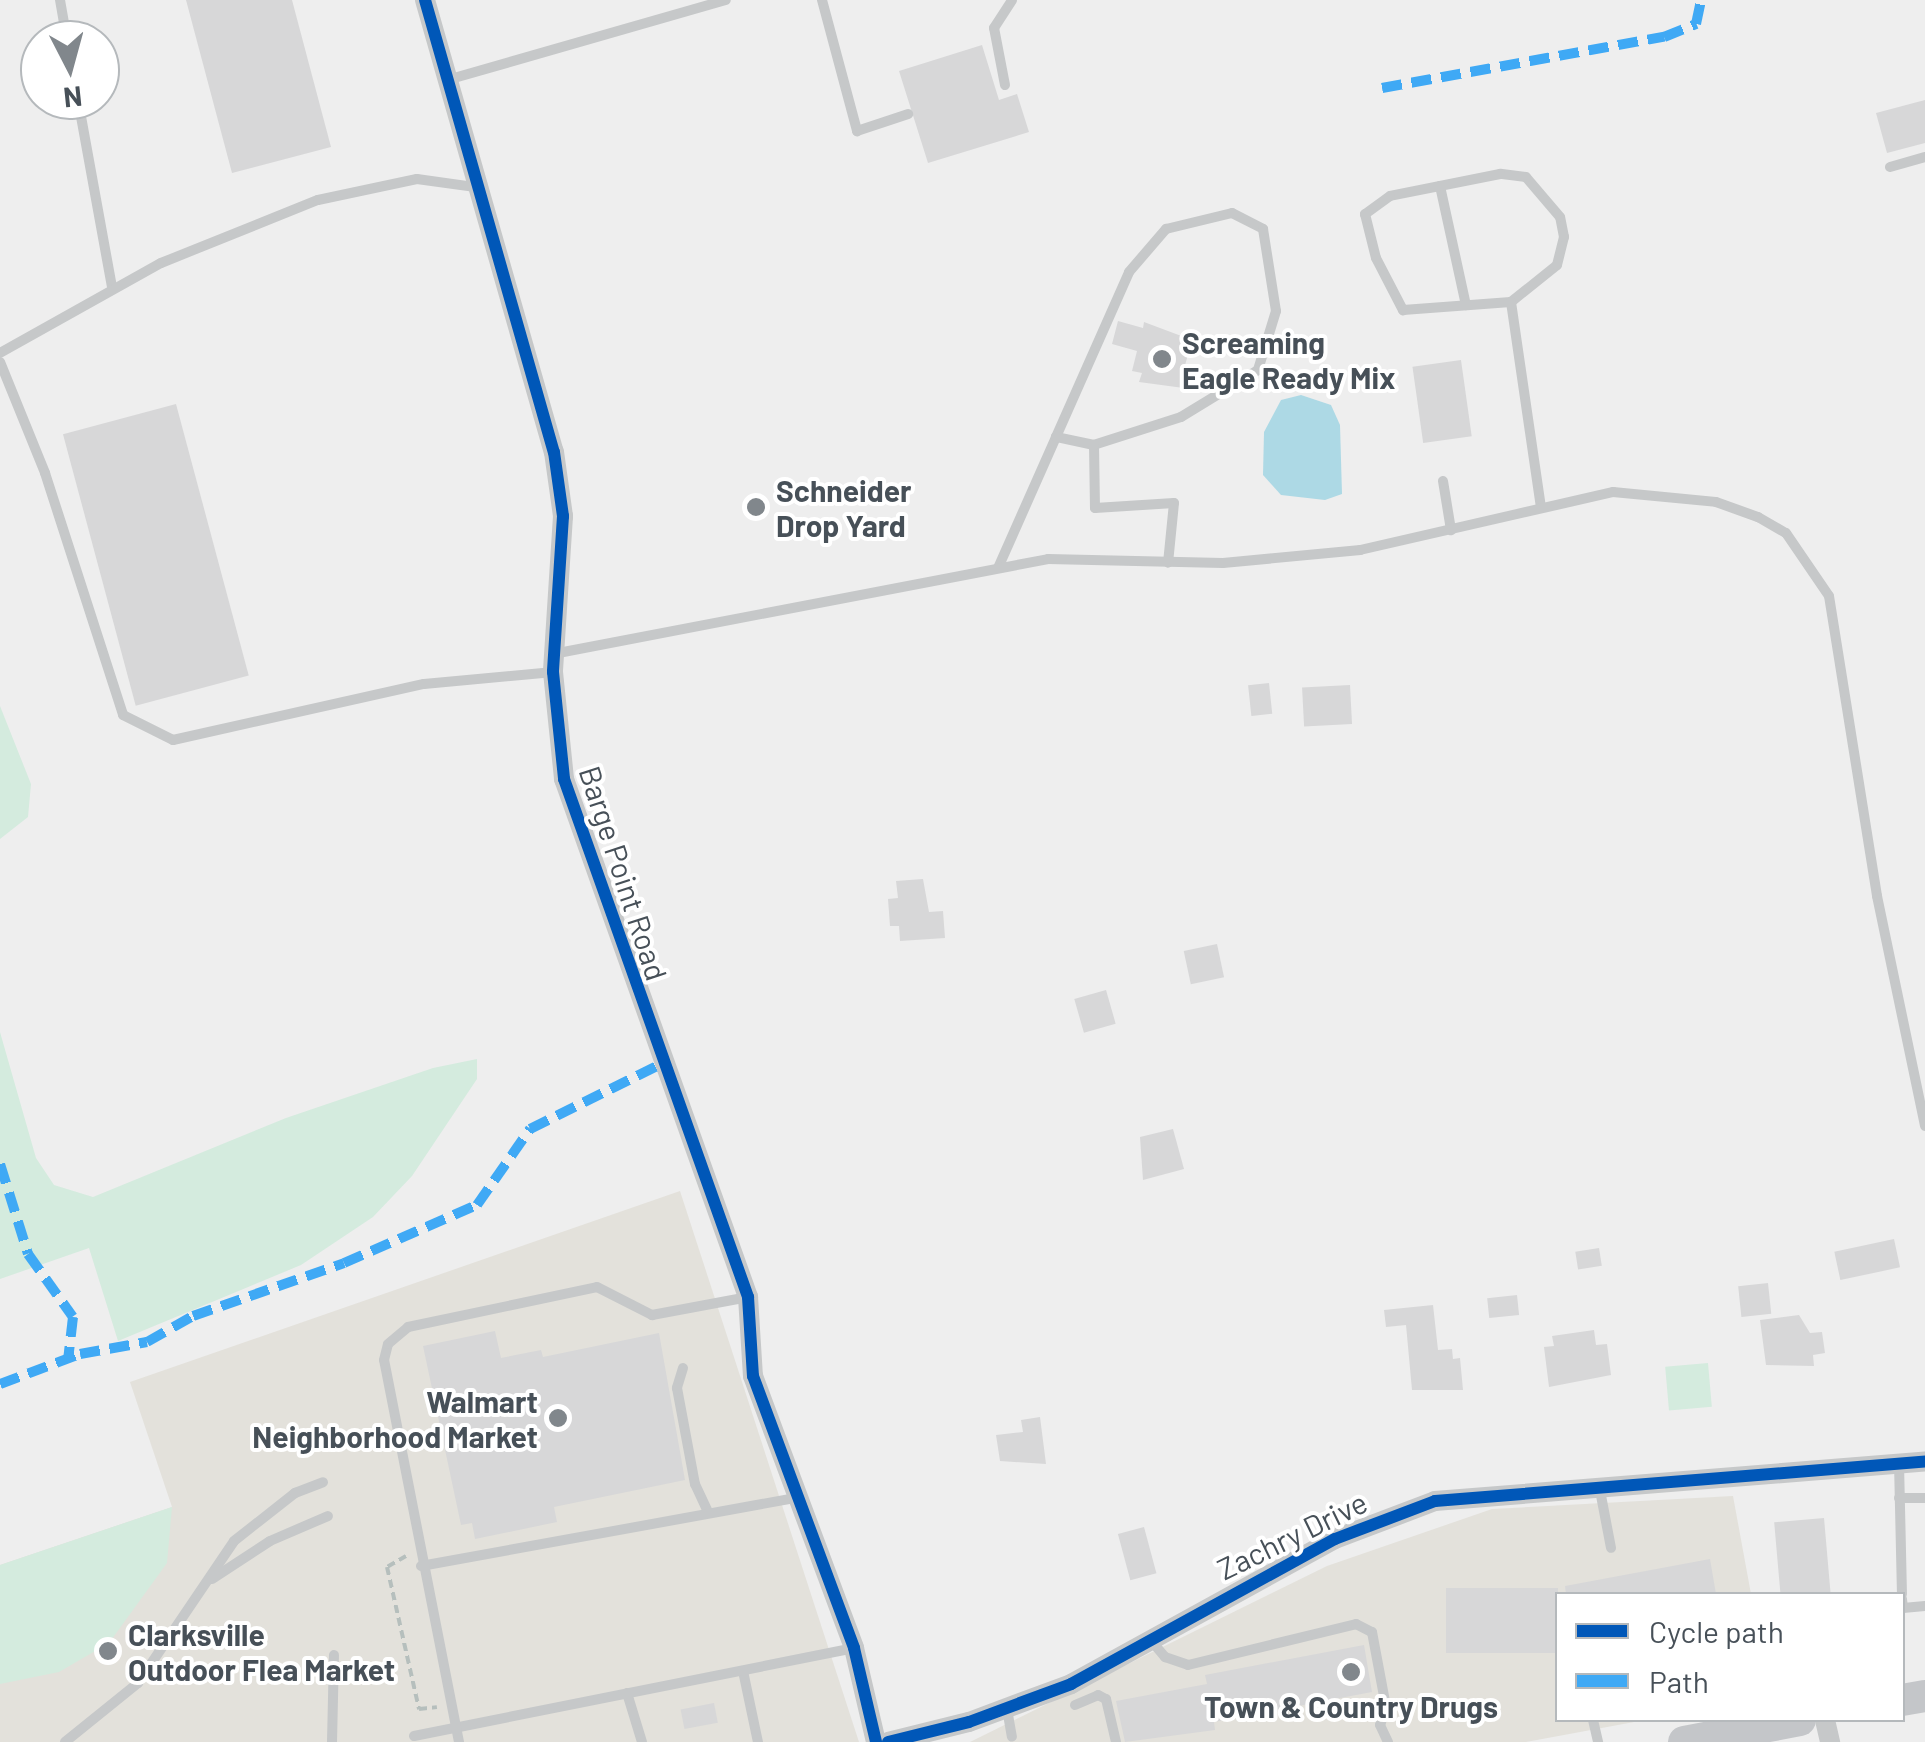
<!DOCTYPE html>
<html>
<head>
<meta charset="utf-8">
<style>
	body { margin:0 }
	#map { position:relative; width:1925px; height:1742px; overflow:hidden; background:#eee; font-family:Barlow,sans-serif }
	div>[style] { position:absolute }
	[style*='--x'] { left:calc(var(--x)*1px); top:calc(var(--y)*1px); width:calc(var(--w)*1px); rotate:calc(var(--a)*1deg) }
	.commercial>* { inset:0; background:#e3e1db }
	.green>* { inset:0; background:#d4ebde; transform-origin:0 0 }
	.water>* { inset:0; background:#add9e5 }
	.building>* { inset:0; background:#d7d7d8; transform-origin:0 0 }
	.path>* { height:4px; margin-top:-2px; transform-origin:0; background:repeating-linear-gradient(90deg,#b6bfbd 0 8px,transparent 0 13px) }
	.lane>* { height:10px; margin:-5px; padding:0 5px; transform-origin:5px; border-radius:5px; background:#c6c8c9 }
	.street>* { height:20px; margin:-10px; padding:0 10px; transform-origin:10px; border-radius:10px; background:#c6c8c9 }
	.primary>* { height:32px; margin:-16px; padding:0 16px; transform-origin:16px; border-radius:16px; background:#c4c6c9 }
	.quiet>* { height:10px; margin-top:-5px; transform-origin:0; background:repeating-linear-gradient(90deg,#3fa9f5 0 20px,transparent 0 30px) }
	.cycleway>* { height:12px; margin:-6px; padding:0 6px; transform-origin:6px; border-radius:6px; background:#0057b8 }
	.dots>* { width:28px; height:28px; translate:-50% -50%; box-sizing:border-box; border:5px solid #fff; border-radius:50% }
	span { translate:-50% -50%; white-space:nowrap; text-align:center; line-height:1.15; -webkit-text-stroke:8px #fff; paint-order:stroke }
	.poi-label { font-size:30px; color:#475058; font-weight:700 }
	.left { translate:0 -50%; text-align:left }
	.right { translate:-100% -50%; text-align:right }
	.street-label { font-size:30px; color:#475058 }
	.legend { position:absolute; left:1555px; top:1592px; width:350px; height:130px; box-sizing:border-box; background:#fff; border:2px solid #b5b9bc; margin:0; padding:12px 18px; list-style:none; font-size:30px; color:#475058 }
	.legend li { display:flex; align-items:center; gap:20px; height:50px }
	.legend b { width:50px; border:2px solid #b5b9bc }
	.north { position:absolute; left:20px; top:20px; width:100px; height:100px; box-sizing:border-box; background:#fff; border:2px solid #b5b9bc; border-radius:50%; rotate:174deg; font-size:28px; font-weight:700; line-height:40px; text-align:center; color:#475058 }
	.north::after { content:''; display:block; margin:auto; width:35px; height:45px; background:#81878c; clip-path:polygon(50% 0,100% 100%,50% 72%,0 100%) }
</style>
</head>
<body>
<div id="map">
	<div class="commercial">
		<div style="clip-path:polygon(680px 1191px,859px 1742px,0 1742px,0 1565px,172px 1507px,130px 1382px)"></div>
		<div style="clip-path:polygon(1733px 1496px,1751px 1594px,1558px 1594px,1558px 1720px,1645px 1720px,1526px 1742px,970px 1742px,1327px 1566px,1492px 1509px)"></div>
	</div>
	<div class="green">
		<div style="clip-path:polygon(0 706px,31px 784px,28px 817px,0 839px)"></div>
		<div style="clip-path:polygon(0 1032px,36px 1158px,54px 1185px,93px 1197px,286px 1118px,433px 1068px,477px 1059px,477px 1079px,412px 1176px,373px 1217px,301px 1265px,118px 1341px,89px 1248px,0 1279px)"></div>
		<div style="left:1708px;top:1363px;width:44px;height:43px;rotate:85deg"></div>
		<div style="clip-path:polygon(172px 1507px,167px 1563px,109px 1643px,59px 1672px,0 1684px,0 1565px)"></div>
	</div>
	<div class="water">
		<div style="clip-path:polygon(1301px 395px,1331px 405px,1340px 425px,1342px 494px,1325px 500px,1281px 495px,1263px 475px,1264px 432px,1281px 400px)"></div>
	</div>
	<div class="building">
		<div style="clip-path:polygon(186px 0,292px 0,331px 147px,232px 173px)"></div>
		<div style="clip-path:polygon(982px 45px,999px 100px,1017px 94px,1029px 132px,928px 163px,899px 71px)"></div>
		<div style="clip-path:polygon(1925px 100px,1925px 143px,1887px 153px,1876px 113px)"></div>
		<div style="clip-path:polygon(1118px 321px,1143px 328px,1144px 322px,1192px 340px,1184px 369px,1209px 380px,1206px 391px,1139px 382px,1142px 373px,1132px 371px,1137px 351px,1112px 344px)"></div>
		<div style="left:1461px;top:360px;width:77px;height:49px;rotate:82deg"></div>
		<div style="left:176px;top:404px;width:281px;height:117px;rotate:75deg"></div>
		<div style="left:1269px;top:683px;width:31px;height:21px;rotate:84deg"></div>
		<div style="left:1350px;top:685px;width:39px;height:48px;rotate:87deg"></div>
		<div style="clip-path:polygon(923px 879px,929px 912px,943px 911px,945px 938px,900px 941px,899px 926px,890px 926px,888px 899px,898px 898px,896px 881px)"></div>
		<div style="left:1217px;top:944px;width:34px;height:34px;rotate:78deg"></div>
		<div style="left:1106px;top:990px;width:35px;height:33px;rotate:74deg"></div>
		<div style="clip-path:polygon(1173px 1129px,1184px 1169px,1143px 1180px,1140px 1137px)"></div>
		<div style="left:1894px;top:1239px;width:29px;height:61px;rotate:78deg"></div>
		<div style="left:1599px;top:1248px;width:18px;height:24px;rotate:81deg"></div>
		<div style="left:1768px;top:1283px;width:31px;height:30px;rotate:84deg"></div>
		<div style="left:1517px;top:1295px;width:20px;height:30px;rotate:84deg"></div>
		<div style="clip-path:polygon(1433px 1305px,1438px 1350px,1452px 1349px,1453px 1359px,1460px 1358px,1463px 1390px,1412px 1390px,1406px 1325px,1386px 1327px,1384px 1310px)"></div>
		<div style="clip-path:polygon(1799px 1315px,1810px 1333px,1822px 1332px,1825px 1353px,1813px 1355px,1814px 1366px,1766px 1365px,1760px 1320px)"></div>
		<div style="clip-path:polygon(1594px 1330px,1596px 1345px,1607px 1344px,1611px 1375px,1549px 1387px,1544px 1347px,1554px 1346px,1552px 1336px)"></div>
		<div style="clip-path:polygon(495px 1331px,501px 1358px,541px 1350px,543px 1357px,659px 1333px,685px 1480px,554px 1507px,557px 1522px,475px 1539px,472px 1523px,461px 1525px,423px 1346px)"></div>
		<div style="clip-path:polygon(1040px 1417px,1046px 1464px,1000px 1461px,996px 1435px,1023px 1432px,1021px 1420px)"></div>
		<div style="left:1824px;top:1518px;width:76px;height:50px;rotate:85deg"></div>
		<div style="left:1144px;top:1527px;width:48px;height:27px;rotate:75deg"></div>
		<div style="clip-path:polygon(1710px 1559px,1716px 1594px,1566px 1594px,1565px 1586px)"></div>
		<div style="left:1558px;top:1588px;width:65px;height:112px;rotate:90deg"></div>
		<div style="clip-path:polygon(1364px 1645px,1372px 1692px,1214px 1722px,1215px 1730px,1125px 1742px,1116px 1701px,1207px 1684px,1205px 1675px)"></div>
		<div style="left:714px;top:1703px;width:20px;height:34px;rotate:79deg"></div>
	</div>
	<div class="path">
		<div style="--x:406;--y:1556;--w:22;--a:150"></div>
		<div style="--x:387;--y:1567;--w:146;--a:77.3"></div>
		<div style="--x:419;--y:1709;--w:18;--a:-6"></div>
	</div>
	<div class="lane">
		<div style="--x:60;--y:0;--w:41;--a:80.1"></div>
		<div style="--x:822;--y:0;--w:136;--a:75"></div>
		<div style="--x:857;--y:131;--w:54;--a:-18.4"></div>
		<div style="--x:447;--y:80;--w:290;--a:-16"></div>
		<div style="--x:1005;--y:85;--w:58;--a:-100.9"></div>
		<div style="--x:994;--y:28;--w:33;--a:-57"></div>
		<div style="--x:78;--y:100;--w:191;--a:79.7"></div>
		<div style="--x:1890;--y:167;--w:36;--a:-16"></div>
		<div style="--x:1440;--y:186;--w:122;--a:77.7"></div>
		<div style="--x:1511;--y:302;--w:59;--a:-38.8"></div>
		<div style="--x:1557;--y:265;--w:29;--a:-76"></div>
		<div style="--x:1564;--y:237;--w:20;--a:-101"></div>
		<div style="--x:1560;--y:217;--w:52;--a:-130.4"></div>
		<div style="--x:1526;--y:177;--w:26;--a:-173"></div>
		<div style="--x:1500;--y:174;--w:112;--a:168.7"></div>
		<div style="--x:1390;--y:196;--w:31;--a:144"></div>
		<div style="--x:1365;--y:214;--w:45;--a:76"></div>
		<div style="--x:1376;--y:258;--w:59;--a:62.6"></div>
		<div style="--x:1403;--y:310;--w:108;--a:-4.2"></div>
		<div style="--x:1511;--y:302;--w:207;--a:81.7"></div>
		<div style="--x:0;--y:353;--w:184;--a:-29.2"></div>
		<div style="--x:161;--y:263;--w:169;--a:-21.9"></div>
		<div style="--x:318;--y:200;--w:101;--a:-12"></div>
		<div style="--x:417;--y:179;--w:59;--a:7.9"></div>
		<div style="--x:0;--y:362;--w:120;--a:67.9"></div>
		<div style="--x:45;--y:473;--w:254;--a:72.1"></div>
		<div style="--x:123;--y:715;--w:56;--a:26.6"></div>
		<div style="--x:173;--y:740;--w:257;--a:-12.6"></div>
		<div style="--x:424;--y:684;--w:130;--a:-5.3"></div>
		<div style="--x:1094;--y:445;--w:63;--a:89.1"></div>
		<div style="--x:1095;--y:508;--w:79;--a:-3.6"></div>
		<div style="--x:1174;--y:503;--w:60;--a:95.7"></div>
		<div style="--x:1443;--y:481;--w:50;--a:80.7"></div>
		<div style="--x:998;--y:568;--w:143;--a:-66.1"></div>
		<div style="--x:1056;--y:437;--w:180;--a:-66.1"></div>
		<div style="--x:1129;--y:272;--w:57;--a:-49.3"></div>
		<div style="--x:1166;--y:229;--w:68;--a:-13.6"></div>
		<div style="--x:1232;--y:213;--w:35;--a:27"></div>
		<div style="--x:1263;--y:229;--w:83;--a:81"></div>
		<div style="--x:1276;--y:311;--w:62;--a:107"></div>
		<div style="--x:1258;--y:370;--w:90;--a:148.6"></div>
		<div style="--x:1181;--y:417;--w:91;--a:162.2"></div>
		<div style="--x:1094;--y:445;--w:39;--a:-168"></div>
		<div style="--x:553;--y:654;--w:504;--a:-10.86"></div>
		<div style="--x:1048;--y:559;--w:175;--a:1.3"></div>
		<div style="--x:1223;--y:563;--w:138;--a:-5.4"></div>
		<div style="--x:1360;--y:550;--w:260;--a:-12.9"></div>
		<div style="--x:1613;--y:492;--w:103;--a:5.5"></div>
		<div style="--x:1716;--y:502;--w:45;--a:19.7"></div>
		<div style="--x:1758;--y:517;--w:32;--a:30"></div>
		<div style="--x:1786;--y:533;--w:76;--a:55.7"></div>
		<div style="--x:1829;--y:596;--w:304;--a:80.9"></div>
		<div style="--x:1877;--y:896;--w:235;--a:78.2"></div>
		<div style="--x:683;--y:1368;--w:21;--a:107"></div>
		<div style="--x:677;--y:1388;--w:98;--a:79.4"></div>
		<div style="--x:695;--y:1484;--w:31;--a:65"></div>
		<div style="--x:1899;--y:1463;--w:131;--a:88.7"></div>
		<div style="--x:1599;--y:1485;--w:64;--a:79.2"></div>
		<div style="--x:1899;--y:1498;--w:26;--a:0"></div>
		<div style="--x:421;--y:1566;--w:381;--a:-10.3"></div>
		<div style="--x:212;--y:1579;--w:69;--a:-33.2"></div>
		<div style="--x:270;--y:1541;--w:63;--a:-23.3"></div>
		<div style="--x:1902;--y:1599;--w:9;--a:84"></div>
		<div style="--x:1903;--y:1608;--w:22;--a:-5"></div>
		<div style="--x:1149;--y:1638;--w:25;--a:50"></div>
		<div style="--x:1165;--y:1657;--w:24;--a:19"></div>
		<div style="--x:1188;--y:1665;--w:173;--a:-13.7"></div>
		<div style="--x:1356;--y:1624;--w:18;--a:27"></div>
		<div style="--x:1372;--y:1632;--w:76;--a:79.4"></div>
		<div style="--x:1386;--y:1707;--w:19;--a:108"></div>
		<div style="--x:1380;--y:1725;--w:19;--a:65"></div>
		<div style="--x:743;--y:1671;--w:73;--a:78.1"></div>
		<div style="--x:627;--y:1693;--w:51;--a:73"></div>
		<div style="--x:1075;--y:1705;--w:25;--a:-23"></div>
		<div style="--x:1098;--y:1695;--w:9;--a:27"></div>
		<div style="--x:1106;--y:1699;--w:44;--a:76.9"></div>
		<div style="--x:1007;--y:1709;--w:28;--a:80"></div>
		<div style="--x:1593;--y:1720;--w:23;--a:77"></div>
		<div style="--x:414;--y:1736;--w:449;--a:-11.3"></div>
		<div style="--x:65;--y:1742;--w:94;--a:-38.9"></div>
		<div style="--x:138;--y:1683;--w:171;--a:-55.9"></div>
		<div style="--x:234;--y:1541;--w:78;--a:-38.2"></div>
		<div style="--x:295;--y:1493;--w:30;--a:-21"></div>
		<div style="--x:332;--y:1742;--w:87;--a:-88.7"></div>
		<div style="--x:459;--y:1742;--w:389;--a:-101.1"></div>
		<div style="--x:384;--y:1360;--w:16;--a:-76"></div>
		<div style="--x:388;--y:1344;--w:26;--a:-40"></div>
		<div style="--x:408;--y:1327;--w:193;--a:-11.9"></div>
		<div style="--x:597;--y:1287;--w:62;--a:27"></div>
		<div style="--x:652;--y:1315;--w:98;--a:-10.6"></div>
	</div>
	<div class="street">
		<div style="--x:425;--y:0;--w:470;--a:74.1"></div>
		<div style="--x:554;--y:452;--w:65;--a:82"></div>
		<div style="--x:563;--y:516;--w:156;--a:93.7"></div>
		<div style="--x:553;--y:672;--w:108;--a:84.1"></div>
		<div style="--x:564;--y:779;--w:550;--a:70.44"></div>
		<div style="--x:748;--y:1297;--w:79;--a:86.4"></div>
		<div style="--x:753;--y:1376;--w:290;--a:69.6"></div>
		<div style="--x:854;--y:1648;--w:97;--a:76.8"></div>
		<div style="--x:1825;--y:1720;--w:23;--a:77"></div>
		<div style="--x:888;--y:1742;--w:83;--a:-13.9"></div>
		<div style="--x:969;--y:1722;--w:109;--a:-20.4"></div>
		<div style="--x:1071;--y:1684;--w:301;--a:-28.8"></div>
		<div style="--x:1335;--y:1539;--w:107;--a:-20.8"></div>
		<div style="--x:1435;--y:1501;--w:492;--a:-4.6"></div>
	</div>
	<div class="primary">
		<div style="--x:1902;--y:1700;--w:23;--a:-10"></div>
		<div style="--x:1684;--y:1742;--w:118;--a:-10.7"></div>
	</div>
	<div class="quiet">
		<div style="--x:1382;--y:88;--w:287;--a:-10.3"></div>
		<div style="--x:1664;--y:37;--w:35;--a:-22"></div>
		<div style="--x:1696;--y:24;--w:25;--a:-78"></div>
		<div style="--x:0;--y:1164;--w:94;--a:72.7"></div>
		<div style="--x:28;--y:1254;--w:77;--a:54.5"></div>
		<div style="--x:73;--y:1317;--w:43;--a:96.6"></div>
		<div style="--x:0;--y:1384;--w:85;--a:-20.6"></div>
		<div style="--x:80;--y:1354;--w:68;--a:-10.2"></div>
		<div style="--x:147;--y:1342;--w:53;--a:-29.5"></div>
		<div style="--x:193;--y:1316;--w:160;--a:-19.3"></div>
		<div style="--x:344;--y:1263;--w:145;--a:-23.6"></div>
		<div style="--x:477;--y:1205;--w:93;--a:-55.1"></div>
		<div style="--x:530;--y:1129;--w:148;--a:-26.4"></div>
	</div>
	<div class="cycleway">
		<div style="--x:425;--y:0;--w:470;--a:74.1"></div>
		<div style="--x:554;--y:452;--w:65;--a:82"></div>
		<div style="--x:563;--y:516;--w:156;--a:93.7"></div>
		<div style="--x:553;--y:672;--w:108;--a:84.1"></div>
		<div style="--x:564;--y:779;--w:550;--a:70.44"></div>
		<div style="--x:748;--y:1297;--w:79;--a:86.4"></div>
		<div style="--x:753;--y:1376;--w:290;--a:69.6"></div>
		<div style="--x:854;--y:1648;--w:97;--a:76.8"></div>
		<div style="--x:888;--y:1742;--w:83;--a:-13.9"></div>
		<div style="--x:969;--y:1722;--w:109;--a:-20.4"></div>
		<div style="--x:1071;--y:1684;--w:301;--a:-28.8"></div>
		<div style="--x:1335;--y:1539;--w:107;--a:-20.8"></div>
		<div style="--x:1435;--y:1501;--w:492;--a:-4.6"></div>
	</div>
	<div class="dots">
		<div style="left:1162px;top:359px;background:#81878c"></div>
		<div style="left:756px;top:507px;background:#81878c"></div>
		<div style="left:558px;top:1418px;background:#81878c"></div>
		<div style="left:108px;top:1651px;background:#81878c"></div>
		<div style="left:1351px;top:1672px;background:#81878c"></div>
	</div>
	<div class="poi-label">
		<span class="left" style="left:1182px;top:359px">Screaming<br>Eagle Ready Mix</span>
		<span class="left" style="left:776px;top:507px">Schneider<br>Drop Yard</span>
		<span class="right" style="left:538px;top:1418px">Walmart<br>Neighborhood Market</span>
		<span class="left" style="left:128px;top:1651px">Clarksville<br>Outdoor Flea Market</span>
		<span style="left:1351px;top:1706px">Town &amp; Country Drugs</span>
	</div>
	<div class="street-label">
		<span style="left:624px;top:873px;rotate:72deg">Barge Point Road</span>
		<span style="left:1292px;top:1535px;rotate:-26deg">Zachry Drive</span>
	</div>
	<ul class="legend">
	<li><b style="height:12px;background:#0057b8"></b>Cycle path</li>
	<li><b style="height:12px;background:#3fa9f5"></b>Path</li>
	</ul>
	<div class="north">N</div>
</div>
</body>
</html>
